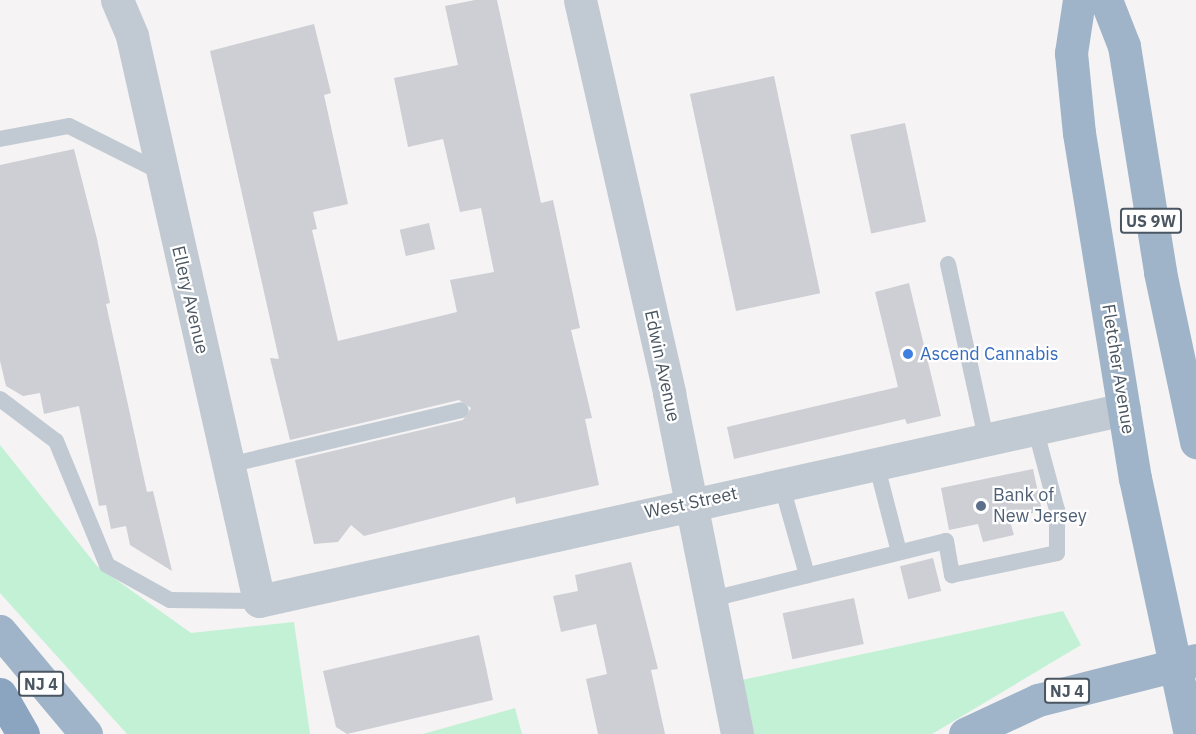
<!DOCTYPE html>
<html>
<head>
<meta charset="utf-8">
<style>
	body { margin:0 }
	#map { position:relative; width:1196px; height:734px; overflow:hidden; background:#f5f3f3; font-family:"IBM Plex Sans",sans-serif }
	div>[style] { position:absolute }
	[style*='--x'] { left:calc(var(--x)*1px); top:calc(var(--y)*1px); width:calc(var(--w)*1px); rotate:calc(var(--a)*1deg) }
	.green>* { inset:0; background:#c3f1d5 }
	.building>* { inset:0; background:#cdcfd5; transform-origin:0 0 }
	.service>* { height:16px; margin:-8px; padding:0 8px; transform-origin:8px; border-radius:8px; background:#c1cad2 }
	.minor>* { height:33px; margin:-16.5px; padding:0 16.5px; transform-origin:16.5px; border-radius:16.5px; background:#c1cad2 }
	.trunk>* { height:33px; margin:-16.5px; padding:0 16.5px; transform-origin:16.5px; border-radius:16.5px; background:#9fb4c9 }
	.motorway>* { height:33px; margin:-16.5px; padding:0 16.5px; transform-origin:16.5px; border-radius:16.5px; background:#8ba5c1 }
	.dots>* { width:16px; height:16px; translate:-50% -50%; box-sizing:border-box; border:3px solid #fff; border-radius:50% }
	span { translate:-50% -50%; white-space:nowrap; text-align:center; line-height:1.15; -webkit-text-stroke:4.5px #fff; paint-order:stroke }
	.shield-label span { padding:2px 4px; background:#fff; border:2px solid; border-radius:4px; -webkit-text-stroke-width:0 }
	.shield-label { font-size:16px; color:#4a5661; font-weight:700 }
	.street-label { font-size:18px; color:#4a5661 }
	.shop-label { font-size:18px; color:#366cbe }
	.left { translate:0 -50%; text-align:left }
	.service-label { font-size:18px; color:#4e5e75 }
</style>
</head>
<body>
<div id="map">
	<div class="green">
		<div style="clip-path:polygon(0 445px,97px 566px,191px 633px,294px 622px,310px 734px,127px 734px,0 593px)"></div>
		<div style="clip-path:polygon(1063px 611px,1081px 645px,932px 734px,737px 734px,728px 683px)"></div>
		<div style="clip-path:polygon(515px 708px,522px 734px,423px 734px)"></div>
	</div>
	<div class="building">
		<div style="clip-path:polygon(475px 0,497px 0,541px 203px,553px 200px,580px 328px,571px 330px,592px 418px,585px 419px,599px 485px,516px 504px,515px 497px,364px 536px,351px 525px,338px 542px,314px 544px,295px 460px,463px 420px,471px 408px,459px 400px,290px 440px,270px 358px,279px 359px,210px 51px,314px 24px,331px 93px,324px 95px,348px 204px,313px 212px,317px 229px,312px 230px,338px 341px,457px 312px,450px 280px,494px 272px,481px 208px,460px 212px,443px 139px,408px 147px,394px 78px,458px 65px,445px 6px)"></div>
		<div style="left:774px;top:76px;width:222px;height:86px;rotate:78deg"></div>
		<div style="left:905px;top:123px;width:101px;height:56px;rotate:78deg"></div>
		<div style="clip-path:polygon(74px 149px,97px 239px,110px 303px,106px 304px,147px 492px,153px 491px,172px 571px,130px 545px,126px 526px,111px 529px,106px 505px,99px 506px,79px 406px,44px 414px,40px 393px,23px 396px,6px 386px,0 361px,0 165px)"></div>
		<div style="left:429px;top:223px;width:27px;height:30px;rotate:77deg"></div>
		<div style="clip-path:polygon(909px 283px,941px 416px,907px 424px,905px 419px,734px 459px,727px 427px,898px 387px,875px 292px)"></div>
		<div style="clip-path:polygon(1033px 469px,1042px 511px,1009px 518px,1014px 535px,983px 542px,978px 524px,949px 530px,941px 488px)"></div>
		<div style="left:933px;top:558px;width:34px;height:34px;rotate:76deg"></div>
		<div style="clip-path:polygon(631px 562px,658px 669px,651px 670px,665px 734px,598px 734px,586px 679px,607px 674px,596px 624px,561px 632px,553px 596px,578px 591px,575px 575px)"></div>
		<div style="left:854px;top:598px;width:47px;height:73px;rotate:78deg"></div>
		<div style="clip-path:polygon(479px 635px,493px 700px,347px 734px,336px 727px,323px 671px)"></div>
	</div>
	<div class="service">
		<div style="--x:0;--y:139;--w:70;--a:-10.7"></div>
		<div style="--x:69;--y:126;--w:101;--a:26.6"></div>
		<div style="--x:948;--y:264;--w:179;--a:77.7"></div>
		<div style="--x:0;--y:399;--w:70;--a:36.9"></div>
		<div style="--x:56;--y:441;--w:134;--a:67.6"></div>
		<div style="--x:107;--y:565;--w:72;--a:29.1"></div>
		<div style="--x:170;--y:600;--w:89;--a:0.6"></div>
		<div style="--x:876;--y:463;--w:92;--a:75.5"></div>
		<div style="--x:229;--y:465;--w:238;--a:-13.3"></div>
		<div style="--x:781;--y:483;--w:96;--a:74.2"></div>
		<div style="--x:712;--y:599;--w:241;--a:-13.9"></div>
		<div style="--x:946;--y:541;--w:35;--a:80"></div>
		<div style="--x:952;--y:575;--w:107;--a:-11.8"></div>
		<div style="--x:1057;--y:553;--w:43;--a:-90"></div>
		<div style="--x:1057;--y:510;--w:85;--a:-105"></div>
	</div>
	<div class="minor">
		<div style="--x:117;--y:0;--w:39;--a:67"></div>
		<div style="--x:132;--y:36;--w:579;--a:77.33"></div>
		<div style="--x:259;--y:601;--w:886;--a:-12.51"></div>
		<div style="--x:580;--y:0;--w:403;--a:77.2"></div>
		<div style="--x:669;--y:393;--w:348;--a:78.7"></div>
	</div>
	<div class="trunk">
		<div style="--x:1079;--y:0;--w:54;--a:98.6"></div>
		<div style="--x:1071;--y:53;--w:80;--a:84.3"></div>
		<div style="--x:1079;--y:133;--w:350;--a:80.8"></div>
		<div style="--x:1135;--y:478;--w:262;--a:77.9"></div>
		<div style="--x:1106;--y:0;--w:49;--a:68.6"></div>
		<div style="--x:1124;--y:46;--w:229;--a:80.9"></div>
		<div style="--x:1160;--y:272;--w:174;--a:78"></div>
		<div style="--x:0;--y:631;--w:134;--a:50.1"></div>
		<div style="--x:965;--y:734;--w:81;--a:-25"></div>
		<div style="--x:1038;--y:700;--w:163;--a:-14.2"></div>
	</div>
	<div class="motorway">
		<div style="--x:0;--y:694;--w:46;--a:60.1"></div>
	</div>
	<div class="dots">
		<div style="left:908px;top:354px;background:#3f7fe0"></div>
		<div style="left:981px;top:506px;background:#5c6f8a"></div>
	</div>
	<div class="shield-label">
		<span style="left:1151px;top:221px">US 9W</span>
		<span style="left:41px;top:684px">NJ 4</span>
		<span style="left:1067px;top:691px">NJ 4</span>
	</div>
	<div class="street-label">
		<span style="left:190px;top:300px;rotate:77deg">Ellery Avenue</span>
		<span style="left:662px;top:366px;rotate:78deg">Edwin Avenue</span>
		<span style="left:1118px;top:369px;rotate:81deg">Fletcher Avenue</span>
		<span style="left:691px;top:503px;rotate:-12deg">West Street</span>
	</div>
	<div class="shop-label">
		<span class="left" style="left:920px;top:354px">Ascend Cannabis</span>
	</div>
	<div class="service-label">
		<span class="left" style="left:993px;top:506px">Bank of<br>New Jersey</span>
	</div>
</div>
</body>
</html>
